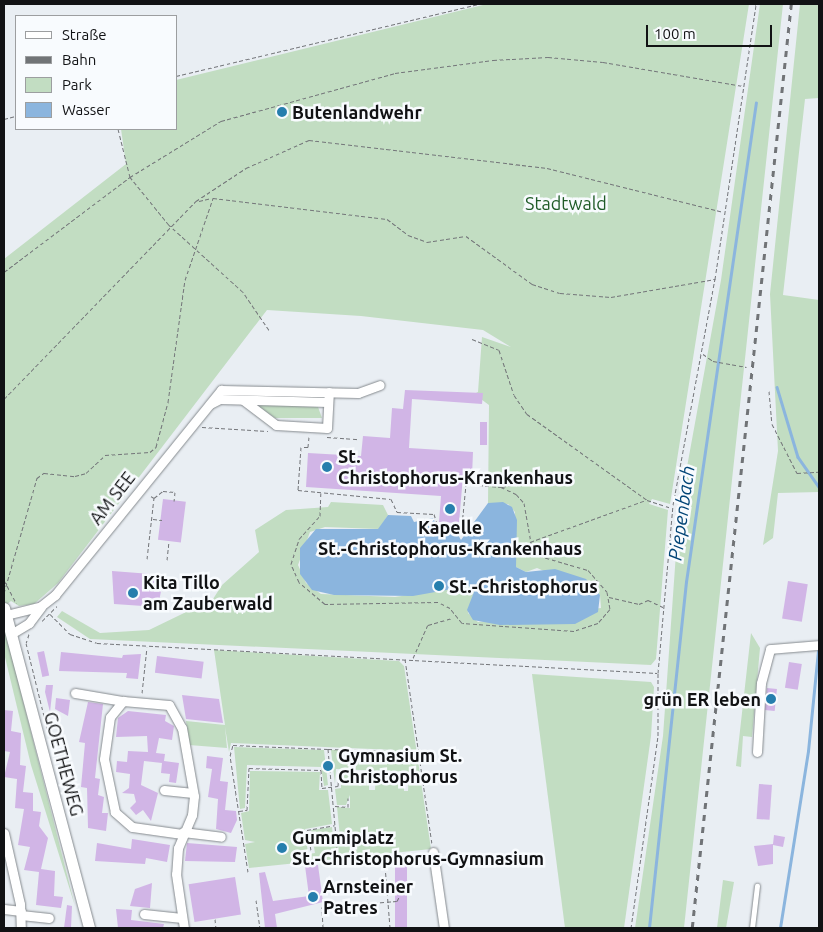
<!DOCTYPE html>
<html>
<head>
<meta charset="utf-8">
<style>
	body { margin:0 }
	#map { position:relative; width:823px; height:932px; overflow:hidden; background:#e9eef3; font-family:Ubuntu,sans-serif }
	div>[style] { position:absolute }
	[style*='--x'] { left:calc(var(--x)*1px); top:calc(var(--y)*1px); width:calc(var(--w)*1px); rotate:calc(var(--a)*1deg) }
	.green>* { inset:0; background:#c2ddc2 }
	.water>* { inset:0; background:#8bb5de }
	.stream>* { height:2.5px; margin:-1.25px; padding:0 1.25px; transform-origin:1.25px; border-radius:1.25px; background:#8bb5de }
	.building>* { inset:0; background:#d1b5e6; transform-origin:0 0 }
	.path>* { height:1px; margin-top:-0.5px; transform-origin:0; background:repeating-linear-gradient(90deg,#737579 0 4px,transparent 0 6.5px) }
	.roads { filter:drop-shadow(0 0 1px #858a8e) drop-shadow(0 0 1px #858a8e) }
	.lane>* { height:4.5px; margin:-2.25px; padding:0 2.25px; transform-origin:2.25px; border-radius:2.25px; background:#fff }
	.street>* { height:9px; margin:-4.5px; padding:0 4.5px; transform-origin:4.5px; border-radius:4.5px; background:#fff }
	.secondary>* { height:11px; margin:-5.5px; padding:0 5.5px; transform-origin:5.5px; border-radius:5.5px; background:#fff }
	.rail>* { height:2.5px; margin-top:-1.25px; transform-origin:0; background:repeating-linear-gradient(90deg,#717477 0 6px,transparent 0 12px) }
	.dots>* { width:14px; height:14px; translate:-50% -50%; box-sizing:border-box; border:2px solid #f8fbfe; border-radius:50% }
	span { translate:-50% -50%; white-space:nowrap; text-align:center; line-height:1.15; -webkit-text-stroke:5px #f8fbfe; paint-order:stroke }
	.poi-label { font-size:18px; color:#111214; font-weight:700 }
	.left { translate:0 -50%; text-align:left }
	.right { translate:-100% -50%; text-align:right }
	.park-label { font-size:18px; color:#1f5b27 }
	.street-label { font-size:18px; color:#111214 }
	.water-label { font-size:19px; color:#004476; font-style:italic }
	.frame { position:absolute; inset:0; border:5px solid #111214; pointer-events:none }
	.legend { position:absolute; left:15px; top:15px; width:162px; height:115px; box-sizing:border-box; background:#f8fbfe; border:1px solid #9c9ea0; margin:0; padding:6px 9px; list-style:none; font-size:15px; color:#111214 }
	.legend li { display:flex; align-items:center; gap:10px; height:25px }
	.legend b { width:25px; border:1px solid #9c9ea0 }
	.scale { position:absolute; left:646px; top:25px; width:126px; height:22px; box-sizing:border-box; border:2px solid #111214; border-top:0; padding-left:6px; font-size:15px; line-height:18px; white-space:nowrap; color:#111214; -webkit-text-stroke:4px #f8fbfe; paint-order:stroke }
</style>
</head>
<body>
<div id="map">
	<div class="green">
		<div style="clip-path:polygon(487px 4px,749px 4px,670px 504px,652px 499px,649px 504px,668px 510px,656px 659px,651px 665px,90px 639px,57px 617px,62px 611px,100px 633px,149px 630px,213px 599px,222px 585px,259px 552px,255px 530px,286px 510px,328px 507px,331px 502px,383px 505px,388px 515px,379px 529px,325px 527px,310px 532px,298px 565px,306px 583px,321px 594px,395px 597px,469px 586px,474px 592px,468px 613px,478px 622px,601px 608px,600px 595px,537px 568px,526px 572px,516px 567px,515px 512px,508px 504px,488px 503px,489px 405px,474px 394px,478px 392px,482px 337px,511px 347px,483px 330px,361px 316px,267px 310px,58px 583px,34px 604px,19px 606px,11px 601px,4px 607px,4px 259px,126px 164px,121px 129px,176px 129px,176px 80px)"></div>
		<div style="clip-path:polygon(760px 4px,783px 4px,684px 928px,635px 928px,663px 736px,679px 511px,721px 280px)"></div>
		<div style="clip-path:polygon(800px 4px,819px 4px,819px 98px,805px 99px,783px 295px,819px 300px,819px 492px,778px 493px,773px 538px,763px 545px,778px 451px,770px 294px)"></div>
		<div style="clip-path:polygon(262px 404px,318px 407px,322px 418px,275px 418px,259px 407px)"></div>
		<div style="clip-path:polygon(4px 626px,12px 657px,75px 906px,31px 765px,4px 653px)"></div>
		<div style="clip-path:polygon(751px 633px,760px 648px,752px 737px,743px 736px,741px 767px,736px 766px)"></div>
		<div style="clip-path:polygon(214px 650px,399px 661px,404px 666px,431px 849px,249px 868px,245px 844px,255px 842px,245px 840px,241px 813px,249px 811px,250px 771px,320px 772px,319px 790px,328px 790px,332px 824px,305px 829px,308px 854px,315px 853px,311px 830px,332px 827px,333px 837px,340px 837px,337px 807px,350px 808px,350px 795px,346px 805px,337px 805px,335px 789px,341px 788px,341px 773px,369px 774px,369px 790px,375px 790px,376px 774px,404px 775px,404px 791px,408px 791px,409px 772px,336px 769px,335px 784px,331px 750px,396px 750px,231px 743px,229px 752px,225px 727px,227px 748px,189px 745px,186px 721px,225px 725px)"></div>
		<div style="clip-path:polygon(532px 674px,651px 682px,654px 687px,651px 736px,624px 928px,565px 928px)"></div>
		<div style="clip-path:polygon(234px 747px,324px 750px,328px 785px,324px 786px,321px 767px,247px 765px,245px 808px,240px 809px)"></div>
		<div style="clip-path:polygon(723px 880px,734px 882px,726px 928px,717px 928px)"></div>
	</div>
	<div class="water">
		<div style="clip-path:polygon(503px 502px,512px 507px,517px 520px,516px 567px,526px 572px,555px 569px,586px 579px,600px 595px,598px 612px,575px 624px,500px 625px,473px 620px,467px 610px,474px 592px,469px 586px,413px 596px,334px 595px,312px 590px,300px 574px,300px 548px,316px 529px,378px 529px,388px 515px,411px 516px,414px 522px,433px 518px,436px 524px,453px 526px,461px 540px,488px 503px)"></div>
	</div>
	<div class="stream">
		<div style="--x:777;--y:387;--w:73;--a:73.3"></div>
		<div style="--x:798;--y:457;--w:37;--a:55"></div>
		<div style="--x:649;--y:928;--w:348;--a:-83.9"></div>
		<div style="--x:686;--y:582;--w:484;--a:-81.7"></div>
		<div style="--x:780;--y:928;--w:179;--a:-81"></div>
		<div style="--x:808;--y:751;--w:112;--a:-84.3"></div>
	</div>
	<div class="building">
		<div style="clip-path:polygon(405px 390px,483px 393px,482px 404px,412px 399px,409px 448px,473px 452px,472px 476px,463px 476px,459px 523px,439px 522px,441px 496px,306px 487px,308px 453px,361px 456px,363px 436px,390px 438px,392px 408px,403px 409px)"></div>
		<div style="left:480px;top:422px;width:7px;height:23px"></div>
		<div style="left:163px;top:499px;width:23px;height:41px;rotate:7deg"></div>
		<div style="clip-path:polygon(112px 571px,164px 575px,158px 607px,114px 604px)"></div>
		<div style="left:788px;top:581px;width:20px;height:38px;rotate:9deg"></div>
		<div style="left:44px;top:651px;width:25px;height:7px;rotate:78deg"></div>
		<div style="clip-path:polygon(61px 652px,122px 658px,123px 655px,141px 654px,138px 679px,126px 678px,127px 673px,59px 671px)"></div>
		<div style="left:157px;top:656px;width:47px;height:17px;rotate:7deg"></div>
		<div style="left:789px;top:662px;width:13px;height:26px;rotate:9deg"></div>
		<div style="clip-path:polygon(46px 685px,53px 685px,50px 712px,45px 692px)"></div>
		<div style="left:767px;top:688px;width:10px;height:22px;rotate:6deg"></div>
		<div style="clip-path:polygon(182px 695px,219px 699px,223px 723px,186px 719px)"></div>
		<div style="clip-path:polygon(56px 698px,70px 700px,68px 716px,55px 709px)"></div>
		<div style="clip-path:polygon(88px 702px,103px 704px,95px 778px,100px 779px,98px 795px,104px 797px,102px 813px,108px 813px,106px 831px,88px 828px,87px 788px,81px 787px,85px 743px,79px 742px)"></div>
		<div style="clip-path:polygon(4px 710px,13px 711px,11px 731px,21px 733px,20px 765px,26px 766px,23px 792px,33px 793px,33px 811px,41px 812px,39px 826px,48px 838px,41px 869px,55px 871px,54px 896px,63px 897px,61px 908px,36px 905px,39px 872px,24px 870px,30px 847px,18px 845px,24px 809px,15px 808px,17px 779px,4px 777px,10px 752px,4px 751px)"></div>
		<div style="clip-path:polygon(128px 711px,166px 715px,165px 721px,174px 726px,172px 740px,159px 738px,156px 753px,165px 754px,164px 761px,179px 763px,176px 783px,169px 782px,170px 774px,161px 773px,162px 763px,144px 761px,141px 785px,158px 793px,151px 821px,143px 810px,136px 815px,130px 808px,136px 802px,134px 794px,122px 793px,129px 788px,130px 774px,116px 772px,117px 761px,127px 762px,128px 751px,148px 752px,147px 736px,116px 737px,118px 718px)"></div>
		<div style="clip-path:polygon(207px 756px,223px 758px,220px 781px,228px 782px,225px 810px,236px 811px,237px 820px,231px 833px,216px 829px,218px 799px,208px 797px,212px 769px,206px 768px)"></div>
		<div style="left:759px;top:784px;width:13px;height:35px;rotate:4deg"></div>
		<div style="clip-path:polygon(774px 835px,785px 837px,783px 847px,773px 845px,773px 864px,758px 866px,754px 846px,773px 844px)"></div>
		<div style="clip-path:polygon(132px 839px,170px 845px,167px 862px,146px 858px,145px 864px,95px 861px,97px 843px,131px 849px)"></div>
		<div style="clip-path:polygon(187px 843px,237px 847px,235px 862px,185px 861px)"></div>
		<div style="left:395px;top:862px;width:12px;height:66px"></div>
		<div style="clip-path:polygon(318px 865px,323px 902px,275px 914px,277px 928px,265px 928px,259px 873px,265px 872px,273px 901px,309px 896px,305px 866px)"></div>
		<div style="left:235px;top:877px;width:38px;height:47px;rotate:81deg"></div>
		<div style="clip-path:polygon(152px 883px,150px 908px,130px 906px,135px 889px)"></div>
		<div style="clip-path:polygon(67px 905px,72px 906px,71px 928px,64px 928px)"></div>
		<div style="clip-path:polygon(116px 909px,132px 910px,131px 920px,164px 924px,163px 928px,118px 928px)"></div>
	</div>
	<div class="path">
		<div style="--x:176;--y:76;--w:310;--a:-13.4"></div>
		<div style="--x:4;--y:119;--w:12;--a:-14"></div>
		<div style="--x:199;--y:201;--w:13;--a:-13"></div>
		<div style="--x:4;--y:272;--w:158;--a:-37"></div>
		<div style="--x:130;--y:177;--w:49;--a:-104"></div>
		<div style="--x:269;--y:330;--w:46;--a:-124.4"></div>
		<div style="--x:243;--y:292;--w:100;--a:-137.8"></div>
		<div style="--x:169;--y:225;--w:62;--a:-129.1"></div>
		<div style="--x:130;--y:177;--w:107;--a:-31.6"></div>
		<div style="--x:221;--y:121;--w:180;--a:-15.4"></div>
		<div style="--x:395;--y:73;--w:99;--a:-7.6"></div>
		<div style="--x:493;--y:60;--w:55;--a:-3.1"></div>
		<div style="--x:548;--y:57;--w:55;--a:5.2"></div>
		<div style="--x:603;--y:62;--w:142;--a:9.7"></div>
		<div style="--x:472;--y:339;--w:29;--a:22"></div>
		<div style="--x:499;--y:350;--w:47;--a:71.6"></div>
		<div style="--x:514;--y:395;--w:23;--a:56"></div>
		<div style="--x:527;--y:414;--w:148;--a:35.6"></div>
		<div style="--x:647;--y:500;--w:25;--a:18"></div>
		<div style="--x:703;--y:354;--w:12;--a:35"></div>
		<div style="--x:713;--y:361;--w:34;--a:10"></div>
		<div style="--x:769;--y:391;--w:33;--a:85"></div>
		<div style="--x:772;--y:424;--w:55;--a:63"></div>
		<div style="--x:797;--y:473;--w:22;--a:-3"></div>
		<div style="--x:4;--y:399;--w:276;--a:-45.9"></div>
		<div style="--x:196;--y:201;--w:60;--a:-33.4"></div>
		<div style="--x:246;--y:168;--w:69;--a:-24"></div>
		<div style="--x:309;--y:140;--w:240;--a:6.7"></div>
		<div style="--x:547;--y:168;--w:182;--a:14"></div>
		<div style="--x:202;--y:427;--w:66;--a:3.5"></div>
		<div style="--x:309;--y:437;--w:10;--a:96"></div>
		<div style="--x:308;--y:447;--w:7;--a:180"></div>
		<div style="--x:301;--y:447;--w:43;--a:94"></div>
		<div style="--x:298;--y:490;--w:93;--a:5.5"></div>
		<div style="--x:391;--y:499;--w:14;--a:65"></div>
		<div style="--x:397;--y:512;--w:37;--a:3"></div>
		<div style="--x:434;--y:514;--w:9;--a:72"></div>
		<div style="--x:437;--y:523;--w:25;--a:5"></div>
		<div style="--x:462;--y:525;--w:41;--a:-84.4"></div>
		<div style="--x:466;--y:484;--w:35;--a:5"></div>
		<div style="--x:501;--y:487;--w:17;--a:25"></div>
		<div style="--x:516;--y:494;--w:12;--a:48"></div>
		<div style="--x:524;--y:503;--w:52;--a:80"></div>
		<div style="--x:533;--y:554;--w:57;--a:16.2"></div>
		<div style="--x:588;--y:570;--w:29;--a:49"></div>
		<div style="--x:607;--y:592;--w:17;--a:80"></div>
		<div style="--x:610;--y:609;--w:18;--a:131"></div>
		<div style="--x:598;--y:623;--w:25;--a:162"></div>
		<div style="--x:574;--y:631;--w:112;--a:-175.9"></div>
		<div style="--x:462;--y:623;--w:19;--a:-129"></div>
		<div style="--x:450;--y:608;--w:13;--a:-153"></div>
		<div style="--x:438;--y:602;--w:113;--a:179"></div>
		<div style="--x:325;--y:604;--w:34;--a:-140"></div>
		<div style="--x:299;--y:582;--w:20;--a:-114"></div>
		<div style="--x:291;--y:564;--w:26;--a:-72"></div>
		<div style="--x:299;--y:539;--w:31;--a:-48"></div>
		<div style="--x:320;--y:516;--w:23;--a:-88"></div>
		<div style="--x:327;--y:437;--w:32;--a:4"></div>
		<div style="--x:502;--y:487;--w:18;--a:-13"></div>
		<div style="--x:154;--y:498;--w:11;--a:-38"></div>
		<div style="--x:163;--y:491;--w:12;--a:5"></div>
		<div style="--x:175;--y:492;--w:9;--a:96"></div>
		<div style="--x:153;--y:519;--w:9;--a:6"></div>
		<div style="--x:530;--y:542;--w:123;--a:-19.9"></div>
		<div style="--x:147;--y:559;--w:61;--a:-83.5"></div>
		<div style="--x:154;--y:498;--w:6;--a:-149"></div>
		<div style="--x:167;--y:560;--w:19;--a:-84"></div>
		<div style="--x:4;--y:580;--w:26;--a:62"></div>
		<div style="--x:4;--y:593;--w:120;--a:-74"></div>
		<div style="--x:37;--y:478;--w:9;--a:-36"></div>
		<div style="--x:44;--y:473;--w:31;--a:6"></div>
		<div style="--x:75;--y:476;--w:11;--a:-15"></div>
		<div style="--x:86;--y:473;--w:26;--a:-43"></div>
		<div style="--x:105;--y:455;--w:45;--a:-3.8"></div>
		<div style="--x:150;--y:452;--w:8;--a:-40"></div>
		<div style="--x:156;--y:447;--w:47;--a:-75.1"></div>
		<div style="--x:168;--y:402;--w:123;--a:-82.1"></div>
		<div style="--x:185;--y:280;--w:87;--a:-71.1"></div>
		<div style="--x:213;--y:198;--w:175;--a:6.9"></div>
		<div style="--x:387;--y:219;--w:26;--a:37"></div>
		<div style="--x:408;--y:235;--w:20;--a:20"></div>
		<div style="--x:427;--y:242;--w:39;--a:-9"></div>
		<div style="--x:466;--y:236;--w:82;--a:36"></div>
		<div style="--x:532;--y:284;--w:29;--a:18"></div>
		<div style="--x:560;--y:293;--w:51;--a:4.5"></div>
		<div style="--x:611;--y:297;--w:106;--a:-9.8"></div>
		<div style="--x:609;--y:597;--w:31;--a:13"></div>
		<div style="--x:639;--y:604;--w:10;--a:-24"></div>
		<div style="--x:648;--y:600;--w:17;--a:25"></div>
		<div style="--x:50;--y:614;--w:28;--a:45"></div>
		<div style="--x:70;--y:634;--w:28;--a:18"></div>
		<div style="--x:97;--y:643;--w:561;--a:3.07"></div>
		<div style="--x:42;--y:621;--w:21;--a:-45"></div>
		<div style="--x:29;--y:634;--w:9;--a:108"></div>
		<div style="--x:26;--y:643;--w:92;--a:76.1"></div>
		<div style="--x:413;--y:658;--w:36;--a:-66"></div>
		<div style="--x:428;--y:625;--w:26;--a:-16"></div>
		<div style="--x:405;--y:659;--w:186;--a:81.7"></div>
		<div style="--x:142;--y:693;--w:46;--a:-83.8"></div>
		<div style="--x:328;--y:749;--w:64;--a:1.8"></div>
		<div style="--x:335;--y:806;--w:13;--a:4"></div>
		<div style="--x:348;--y:807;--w:9;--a:-90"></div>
		<div style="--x:239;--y:811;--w:8;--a:-7"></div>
		<div style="--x:247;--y:810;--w:42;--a:-87.3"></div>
		<div style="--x:249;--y:768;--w:72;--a:1.6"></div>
		<div style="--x:321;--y:770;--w:18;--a:87"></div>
		<div style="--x:322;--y:788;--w:16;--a:-7"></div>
		<div style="--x:338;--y:786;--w:14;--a:-86"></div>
		<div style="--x:339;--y:772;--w:62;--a:1.8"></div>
		<div style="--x:311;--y:850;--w:20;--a:-101"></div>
		<div style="--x:307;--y:830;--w:28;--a:-10"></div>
		<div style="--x:384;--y:853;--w:75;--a:85.4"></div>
		<div style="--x:248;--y:872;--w:117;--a:-98.8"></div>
		<div style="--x:230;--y:756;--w:11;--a:-75"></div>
		<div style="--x:233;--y:745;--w:95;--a:2.4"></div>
		<div style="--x:328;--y:749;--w:109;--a:84.8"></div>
		<div style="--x:256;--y:900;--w:28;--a:82"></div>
		<div style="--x:215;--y:919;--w:9;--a:84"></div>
		<div style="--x:323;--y:928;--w:21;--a:-93"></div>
		<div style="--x:322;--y:907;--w:75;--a:-4.6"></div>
		<div style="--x:397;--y:901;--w:4;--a:-63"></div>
		<div style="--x:631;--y:928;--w:194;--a:-82"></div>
		<div style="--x:658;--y:736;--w:63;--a:-90"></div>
		<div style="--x:658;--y:673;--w:169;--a:-84.9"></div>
		<div style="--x:673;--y:505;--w:230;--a:-79.5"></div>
		<div style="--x:715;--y:279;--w:278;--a:-81.5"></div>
	</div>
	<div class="roads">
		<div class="lane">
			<div style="--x:752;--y:928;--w:42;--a:-83.2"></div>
		</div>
		<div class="street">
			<div style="--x:243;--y:400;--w:41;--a:37.1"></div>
			<div style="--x:276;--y:425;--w:51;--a:3.4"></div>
			<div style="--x:327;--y:428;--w:36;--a:-87"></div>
			<div style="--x:210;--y:404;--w:11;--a:-27"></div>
			<div style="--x:220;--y:399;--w:108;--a:1.6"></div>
			<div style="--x:6;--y:615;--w:36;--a:-14"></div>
			<div style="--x:41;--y:606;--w:18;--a:-38"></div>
			<div style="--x:55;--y:595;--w:264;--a:-51"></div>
			<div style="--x:221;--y:390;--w:137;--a:1.3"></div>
			<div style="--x:358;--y:393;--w:23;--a:-20"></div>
			<div style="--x:11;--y:634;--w:21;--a:-31"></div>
			<div style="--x:29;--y:623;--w:20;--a:-53"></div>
			<div style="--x:75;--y:693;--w:49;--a:9.5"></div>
			<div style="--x:757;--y:752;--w:69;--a:-86.7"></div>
			<div style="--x:761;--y:683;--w:35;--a:-75"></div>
			<div style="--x:770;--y:649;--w:49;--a:-4.7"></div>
			<div style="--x:164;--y:790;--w:29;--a:6"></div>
			<div style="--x:183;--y:832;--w:38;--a:7"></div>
			<div style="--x:4;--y:833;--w:73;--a:77.3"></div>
			<div style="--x:20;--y:904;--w:24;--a:88"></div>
			<div style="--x:182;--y:834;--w:50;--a:-172"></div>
			<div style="--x:132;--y:827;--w:23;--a:-139"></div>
			<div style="--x:115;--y:812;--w:54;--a:-101.7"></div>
			<div style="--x:104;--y:759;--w:42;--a:-81.9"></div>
			<div style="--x:110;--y:717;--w:21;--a:-51"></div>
			<div style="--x:123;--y:701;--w:46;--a:5"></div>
			<div style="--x:169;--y:705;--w:26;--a:61"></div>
			<div style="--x:182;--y:728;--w:69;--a:80"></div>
			<div style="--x:194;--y:796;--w:19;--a:96"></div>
			<div style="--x:192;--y:815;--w:36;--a:113"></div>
			<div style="--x:178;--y:848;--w:26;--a:94"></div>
			<div style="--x:176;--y:874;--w:55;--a:81.6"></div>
			<div style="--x:433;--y:852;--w:77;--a:81.8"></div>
			<div style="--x:4;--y:909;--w:17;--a:7"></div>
			<div style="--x:144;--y:914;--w:38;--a:6"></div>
			<div style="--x:21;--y:915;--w:28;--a:6"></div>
		</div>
		<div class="secondary">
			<div style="--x:4;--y:608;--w:331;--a:75.1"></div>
		</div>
	</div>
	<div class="rail">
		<div style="--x:692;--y:928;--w:929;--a:-83.88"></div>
	</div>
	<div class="dots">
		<div style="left:282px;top:112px;background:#267ead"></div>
		<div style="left:327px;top:467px;background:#267ead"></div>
		<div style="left:450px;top:509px;background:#267ead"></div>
		<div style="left:439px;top:586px;background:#267ead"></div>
		<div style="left:133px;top:593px;background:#267ead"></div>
		<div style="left:771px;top:699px;background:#267ead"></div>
		<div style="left:328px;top:766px;background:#267ead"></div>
		<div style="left:282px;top:848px;background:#267ead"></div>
		<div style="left:313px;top:897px;background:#267ead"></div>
	</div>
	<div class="poi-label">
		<span class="left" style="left:292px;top:112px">Butenlandwehr</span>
		<span class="left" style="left:338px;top:467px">St.<br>Christophorus-Krankenhaus</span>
		<span style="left:450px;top:538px">Kapelle<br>St.-Christophorus-Krankenhaus</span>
		<span class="left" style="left:143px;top:593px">Kita Tillo<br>am Zauberwald</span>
		<span class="left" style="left:449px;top:586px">St.-Christophorus</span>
		<span class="right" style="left:761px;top:699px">grün ER leben</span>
		<span class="left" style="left:338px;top:766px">Gymnasium St.<br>Christophorus</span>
		<span class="left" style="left:292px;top:848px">Gummiplatz<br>St.-Christophorus-Gymnasium</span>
		<span class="left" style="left:323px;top:897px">Arnsteiner<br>Patres</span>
	</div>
	<div class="park-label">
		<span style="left:566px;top:203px">Stadtwald</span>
	</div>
	<div class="street-label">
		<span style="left:112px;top:498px;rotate:-52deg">AM SEE</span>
		<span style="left:64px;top:764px;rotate:75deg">GOETHEWEG</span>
	</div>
	<div class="water-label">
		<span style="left:682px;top:513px;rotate:-82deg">Piepenbach</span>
	</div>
	<div class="frame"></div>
	<ul class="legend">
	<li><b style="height:6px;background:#fff"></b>Straße</li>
	<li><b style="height:6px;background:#717477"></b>Bahn</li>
	<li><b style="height:14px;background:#c2ddc2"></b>Park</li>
	<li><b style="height:14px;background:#8bb5de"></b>Wasser</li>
	</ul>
	<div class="scale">100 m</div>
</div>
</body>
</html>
